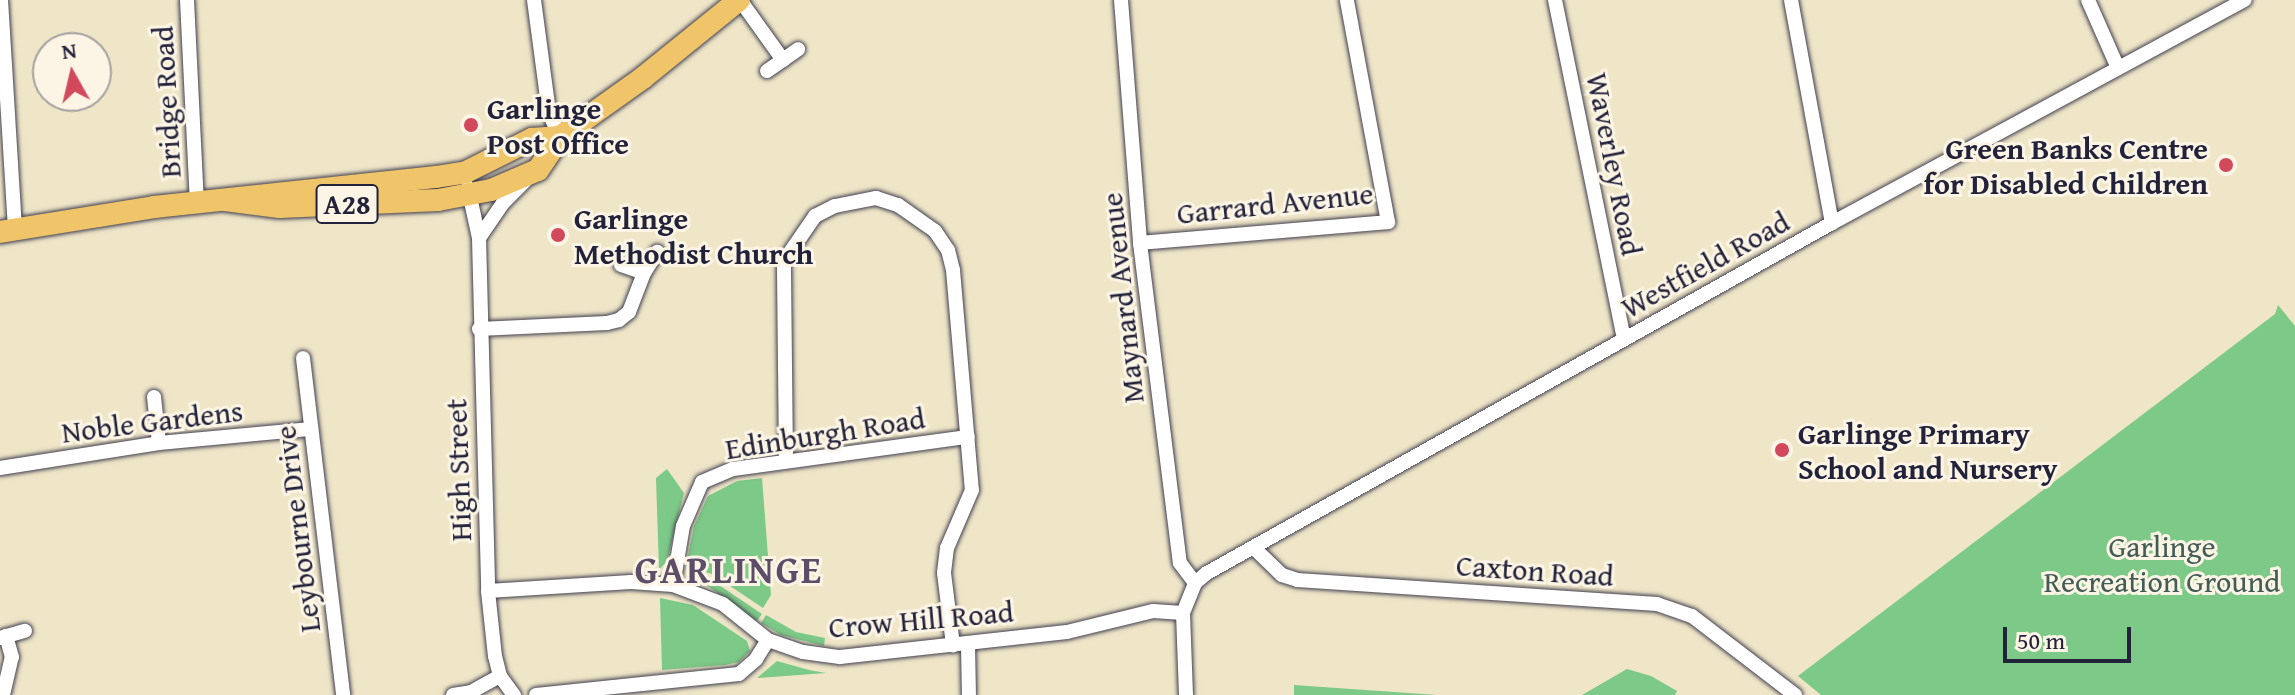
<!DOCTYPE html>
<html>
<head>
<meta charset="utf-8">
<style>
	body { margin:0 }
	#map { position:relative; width:2295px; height:695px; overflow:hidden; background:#efe6c8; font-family:"Gentium Book Plus",serif }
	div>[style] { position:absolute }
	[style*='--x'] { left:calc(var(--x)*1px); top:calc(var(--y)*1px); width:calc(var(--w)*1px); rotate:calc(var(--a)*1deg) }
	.green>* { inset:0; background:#7dc987 }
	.roads { filter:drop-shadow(0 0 2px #413f50) drop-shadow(0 0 2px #413f50) }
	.minor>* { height:14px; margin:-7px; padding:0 7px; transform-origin:7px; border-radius:7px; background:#fff }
	.trunk>* { height:22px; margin:-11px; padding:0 11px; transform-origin:11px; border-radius:11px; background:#f0c469 }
	.dots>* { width:22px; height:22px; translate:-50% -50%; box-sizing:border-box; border:4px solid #fcf5e5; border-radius:50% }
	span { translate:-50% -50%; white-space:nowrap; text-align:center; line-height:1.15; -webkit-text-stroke:6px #fcf5e5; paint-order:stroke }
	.shield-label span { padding:2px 6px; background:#fcf5e5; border:2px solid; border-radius:6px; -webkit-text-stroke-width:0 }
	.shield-label { font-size:28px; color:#22223b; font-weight:700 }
	.street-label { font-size:30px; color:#22223b }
	.poi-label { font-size:30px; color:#22223b; font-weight:700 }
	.left { translate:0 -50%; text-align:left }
	.right { translate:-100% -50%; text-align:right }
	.park-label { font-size:30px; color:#425c56 }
	.district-label { font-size:38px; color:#5c4e69; font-weight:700; letter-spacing:2px }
	.north { position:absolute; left:32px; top:32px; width:80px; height:80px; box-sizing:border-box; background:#fcf5e5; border:2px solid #a5a1a1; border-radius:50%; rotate:352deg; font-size:22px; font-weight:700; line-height:32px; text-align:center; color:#22223b }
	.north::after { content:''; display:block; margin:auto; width:28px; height:36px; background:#d1495b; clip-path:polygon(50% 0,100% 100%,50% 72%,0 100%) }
	.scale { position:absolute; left:2003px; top:627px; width:128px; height:36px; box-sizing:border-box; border:4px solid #22223b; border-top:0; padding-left:10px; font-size:24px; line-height:28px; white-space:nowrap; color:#22223b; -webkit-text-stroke:6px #fcf5e5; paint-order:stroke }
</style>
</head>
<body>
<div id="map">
	<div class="green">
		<div style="clip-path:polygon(2278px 305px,2295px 326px,2295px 695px,1821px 695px,1798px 676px,2275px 314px)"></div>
		<div style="clip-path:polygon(667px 469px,684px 493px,667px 561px,659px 570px,656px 478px)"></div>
		<div style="clip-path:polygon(762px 478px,771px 595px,763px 608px,712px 574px,686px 566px,694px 526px,708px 496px,737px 481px)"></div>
		<div style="clip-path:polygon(689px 571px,722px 587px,762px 614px,757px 621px,709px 587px,689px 580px)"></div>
		<div style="clip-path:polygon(660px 598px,693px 605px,747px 641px,750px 651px,739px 662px,725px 665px,662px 670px)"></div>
		<div style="clip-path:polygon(766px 615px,796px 632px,825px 638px,824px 646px,781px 635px,761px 623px)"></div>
		<div style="clip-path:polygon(777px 661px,809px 670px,826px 673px,757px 678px)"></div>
		<div style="clip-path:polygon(1627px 669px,1651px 676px,1677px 691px,1675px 695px,1582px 695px)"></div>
		<div style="clip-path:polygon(1294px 685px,1437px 695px,1294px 695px)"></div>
	</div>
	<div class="roads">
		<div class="minor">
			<div style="--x:1;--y:0;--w:229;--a:86.5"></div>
			<div style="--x:187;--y:0;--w:202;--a:87.2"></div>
			<div style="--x:534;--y:0;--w:114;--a:82.4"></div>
			<div style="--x:549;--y:113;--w:26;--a:65"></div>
			<div style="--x:740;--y:0;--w:74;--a:54.4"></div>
			<div style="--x:1121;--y:0;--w:244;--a:85.5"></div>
			<div style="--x:1140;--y:243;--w:322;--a:82.9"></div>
			<div style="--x:1180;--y:563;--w:25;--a:53"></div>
			<div style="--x:1555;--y:0;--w:346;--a:78.5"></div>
			<div style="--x:1791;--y:0;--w:227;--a:79.6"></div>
			<div style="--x:2088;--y:0;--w:74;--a:66.2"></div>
			<div style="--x:767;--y:71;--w:38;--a:-35"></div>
			<div style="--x:468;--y:188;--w:51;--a:77.6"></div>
			<div style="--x:479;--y:238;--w:353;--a:88.5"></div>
			<div style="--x:488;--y:591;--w:65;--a:83.9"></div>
			<div style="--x:495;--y:656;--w:21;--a:76"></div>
			<div style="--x:500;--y:676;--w:24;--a:54"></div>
			<div style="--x:479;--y:238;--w:42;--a:-55.6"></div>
			<div style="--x:503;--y:203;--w:33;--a:-45"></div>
			<div style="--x:1140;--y:243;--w:249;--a:-4.8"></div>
			<div style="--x:1388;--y:222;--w:226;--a:-100.5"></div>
			<div style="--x:621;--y:265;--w:24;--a:19"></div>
			<div style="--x:479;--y:329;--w:128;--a:-2.7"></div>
			<div style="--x:607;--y:323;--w:12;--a:-14"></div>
			<div style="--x:619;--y:320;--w:13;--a:-39"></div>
			<div style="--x:629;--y:312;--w:42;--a:-69"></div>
			<div style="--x:644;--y:273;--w:25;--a:-58"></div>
			<div style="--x:303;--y:358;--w:339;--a:83.2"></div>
			<div style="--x:154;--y:397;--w:46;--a:83.8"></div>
			<div style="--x:786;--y:461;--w:200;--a:-90.6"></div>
			<div style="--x:784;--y:261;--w:55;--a:-55.4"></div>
			<div style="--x:815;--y:216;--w:22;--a:-27"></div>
			<div style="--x:835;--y:206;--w:42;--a:-11"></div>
			<div style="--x:876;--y:198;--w:23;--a:18"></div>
			<div style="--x:898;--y:205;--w:45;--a:35.1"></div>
			<div style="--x:935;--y:231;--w:23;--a:56"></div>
			<div style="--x:948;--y:250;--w:21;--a:76"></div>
			<div style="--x:953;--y:270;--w:221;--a:85.1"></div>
			<div style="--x:972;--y:490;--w:63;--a:113.3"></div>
			<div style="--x:947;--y:548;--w:25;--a:97"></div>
			<div style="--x:944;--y:573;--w:73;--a:82.9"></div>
			<div style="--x:0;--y:468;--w:161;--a:-8.9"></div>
			<div style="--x:159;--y:443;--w:153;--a:-5.3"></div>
			<div style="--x:1254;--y:548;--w:39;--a:44"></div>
			<div style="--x:1282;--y:575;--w:16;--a:18"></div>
			<div style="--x:1297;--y:580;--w:361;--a:3.8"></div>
			<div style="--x:1657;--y:604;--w:37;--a:19"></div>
			<div style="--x:1692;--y:616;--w:130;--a:37.5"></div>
			<div style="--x:673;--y:585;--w:60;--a:-80.4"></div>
			<div style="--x:683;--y:526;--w:48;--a:-66.6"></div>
			<div style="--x:702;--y:482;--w:34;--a:-23"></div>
			<div style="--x:733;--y:469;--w:237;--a:-7.8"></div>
			<div style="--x:488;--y:591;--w:143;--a:-3.6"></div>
			<div style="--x:631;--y:582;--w:42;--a:4.1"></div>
			<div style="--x:673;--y:585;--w:53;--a:20.8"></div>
			<div style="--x:723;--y:604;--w:58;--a:38.7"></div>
			<div style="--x:768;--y:640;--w:37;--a:19"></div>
			<div style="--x:803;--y:652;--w:37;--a:8"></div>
			<div style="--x:840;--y:657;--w:228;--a:-6.3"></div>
			<div style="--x:1067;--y:632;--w:89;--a:-13.7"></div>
			<div style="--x:1153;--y:611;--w:30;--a:4"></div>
			<div style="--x:0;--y:638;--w:26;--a:-16"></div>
			<div style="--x:968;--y:645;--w:50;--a:88.9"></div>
			<div style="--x:3;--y:695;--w:39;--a:-77"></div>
			<div style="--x:12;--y:657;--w:22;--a:-106"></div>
			<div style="--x:453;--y:695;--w:18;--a:-9"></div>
			<div style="--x:471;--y:692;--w:33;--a:-29"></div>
			<div style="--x:536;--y:695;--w:204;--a:-5.9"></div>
			<div style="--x:739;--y:674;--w:23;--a:-41"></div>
			<div style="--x:756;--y:659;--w:22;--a:-58"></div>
			<div style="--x:1186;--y:695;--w:82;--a:-92.1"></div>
			<div style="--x:1183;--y:613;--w:32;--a:-68"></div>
			<div style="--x:1195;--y:583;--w:16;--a:-40"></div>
			<div style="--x:1207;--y:573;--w:716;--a:-29.25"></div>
			<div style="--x:1832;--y:223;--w:469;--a:-28.4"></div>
		</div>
		<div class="trunk">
			<div style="--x:225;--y:200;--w:55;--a:7.3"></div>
			<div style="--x:280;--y:207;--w:158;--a:-2.5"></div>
			<div style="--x:438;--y:200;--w:54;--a:-10.7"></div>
			<div style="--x:491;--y:190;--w:51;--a:-23.1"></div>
			<div style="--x:538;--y:170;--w:40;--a:-56"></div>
			<div style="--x:560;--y:137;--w:103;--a:-35.5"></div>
			<div style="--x:644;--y:77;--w:122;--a:-39"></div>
			<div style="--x:0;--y:232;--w:156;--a:-9.2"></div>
			<div style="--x:154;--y:207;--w:284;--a:-6.1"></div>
			<div style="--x:436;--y:177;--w:30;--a:-9"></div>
			<div style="--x:466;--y:172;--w:74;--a:-26.6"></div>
			<div style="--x:532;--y:139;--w:28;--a:-4"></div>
		</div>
	</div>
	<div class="dots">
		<div style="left:471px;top:125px;background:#d1495b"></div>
		<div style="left:2226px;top:165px;background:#d1495b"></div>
		<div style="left:558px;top:235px;background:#d1495b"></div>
		<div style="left:1782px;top:450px;background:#d1495b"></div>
	</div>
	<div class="shield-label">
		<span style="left:347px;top:204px">A28</span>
	</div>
	<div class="street-label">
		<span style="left:166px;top:102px;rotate:-93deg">Bridge Road</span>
		<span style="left:1615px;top:164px;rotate:79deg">Waverley Road</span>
		<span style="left:1275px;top:203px;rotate:-6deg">Garrard Avenue</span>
		<span style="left:1705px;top:264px;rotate:-29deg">Westfield Road</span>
		<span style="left:1122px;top:298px;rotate:-96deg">Maynard Avenue</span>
		<span style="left:152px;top:421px;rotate:-7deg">Noble Gardens</span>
		<span style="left:825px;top:433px;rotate:-9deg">Edinburgh Road</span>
		<span style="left:458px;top:470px;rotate:-92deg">High Street</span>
		<span style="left:297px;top:529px;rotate:-97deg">Leybourne Drive</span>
		<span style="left:1535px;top:570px;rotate:4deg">Caxton Road</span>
		<span style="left:921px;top:619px;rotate:-5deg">Crow Hill Road</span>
	</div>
	<div class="poi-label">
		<span class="left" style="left:487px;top:125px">Garlinge<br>Post Office</span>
		<span class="right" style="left:2208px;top:165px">Green Banks Centre<br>for Disabled Children</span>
		<span class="left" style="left:574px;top:235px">Garlinge<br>Methodist Church</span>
		<span class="left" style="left:1798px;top:450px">Garlinge Primary<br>School and Nursery</span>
	</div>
	<div class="park-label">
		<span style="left:2162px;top:563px">Garlinge<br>Recreation Ground</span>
	</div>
	<div class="district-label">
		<span style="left:729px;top:570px">GARLINGE</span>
	</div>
	<div class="north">N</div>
	<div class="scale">50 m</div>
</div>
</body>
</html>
